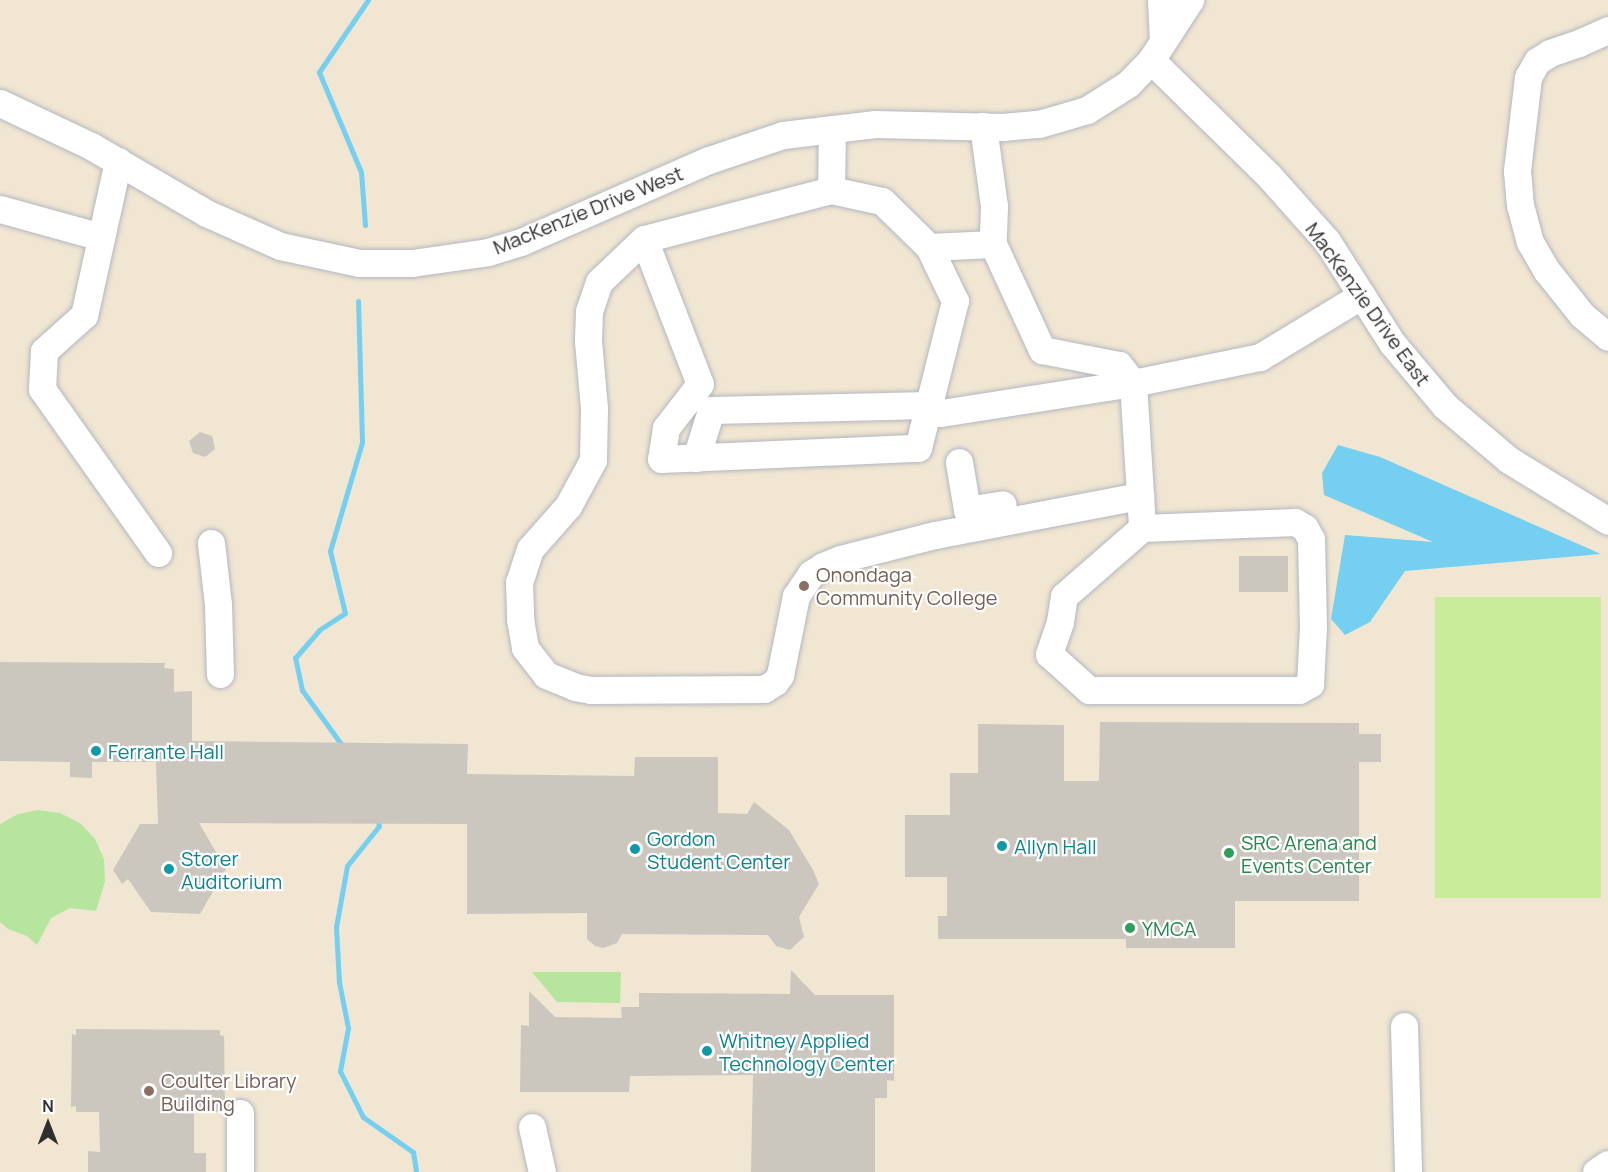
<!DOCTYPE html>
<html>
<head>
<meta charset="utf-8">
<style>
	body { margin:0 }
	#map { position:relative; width:1608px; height:1172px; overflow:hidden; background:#efe9e1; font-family:Manrope,sans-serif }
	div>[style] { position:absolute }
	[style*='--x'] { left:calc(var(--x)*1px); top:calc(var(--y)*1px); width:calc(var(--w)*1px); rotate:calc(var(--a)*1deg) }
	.education>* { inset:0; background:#f0e6d1; transform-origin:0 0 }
	.green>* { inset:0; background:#b6e59e }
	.pitch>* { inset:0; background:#c9ec9a; transform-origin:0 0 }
	.water>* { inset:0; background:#75cff0 }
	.stream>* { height:5px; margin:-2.5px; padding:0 2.5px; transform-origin:2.5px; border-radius:2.5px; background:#75cff0 }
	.building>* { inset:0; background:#cbc7bf; transform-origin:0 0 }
	.roads { filter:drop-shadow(0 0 2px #b4b7c1) drop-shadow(0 0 2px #b4b7c1) }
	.minor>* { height:27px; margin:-13.5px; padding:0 13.5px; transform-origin:13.5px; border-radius:13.5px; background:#fff }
	.dots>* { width:16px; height:16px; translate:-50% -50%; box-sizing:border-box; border:3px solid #fff; border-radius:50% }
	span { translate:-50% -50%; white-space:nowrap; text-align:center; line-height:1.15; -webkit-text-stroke:4.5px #fff; paint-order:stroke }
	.street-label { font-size:20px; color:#2e2e2e }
	.education-label { font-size:20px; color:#785e54 }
	.left { translate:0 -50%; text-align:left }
	.culture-label { font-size:20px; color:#0d838f }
	.leisure-label { font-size:20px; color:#27864d }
	.north { position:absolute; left:18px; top:1094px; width:60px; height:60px; -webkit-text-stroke:4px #fff; paint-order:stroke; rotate:0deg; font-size:16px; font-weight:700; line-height:24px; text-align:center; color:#2e2e2e }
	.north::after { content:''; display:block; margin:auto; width:21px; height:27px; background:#2e2e2e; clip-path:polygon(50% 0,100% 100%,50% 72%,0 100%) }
</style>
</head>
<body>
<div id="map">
	<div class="education">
		<div style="left:0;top:0;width:1608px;height:1172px"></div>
	</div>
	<div class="green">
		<div style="clip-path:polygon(38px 810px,60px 813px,80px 823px,95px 839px,104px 859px,105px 881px,96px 911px,70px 908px,51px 918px,37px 945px,27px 936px,8px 929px,0 922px,0 824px,18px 814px)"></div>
		<div style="clip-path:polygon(532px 972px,621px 972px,620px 1003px,557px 1002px)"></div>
	</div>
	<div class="pitch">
		<div style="left:1435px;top:597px;width:166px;height:301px"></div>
	</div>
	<div class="water">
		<div style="clip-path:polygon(1338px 445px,1380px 457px,1601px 554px,1405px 571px,1370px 622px,1345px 635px,1331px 619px,1345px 535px,1433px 542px,1324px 495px,1322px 473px)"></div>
	</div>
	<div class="stream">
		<div style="--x:365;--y:225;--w:53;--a:-94.3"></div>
		<div style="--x:361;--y:172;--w:108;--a:-112.8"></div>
		<div style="--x:319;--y:72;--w:87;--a:-55.8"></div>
		<div style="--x:344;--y:748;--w:72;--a:-125.9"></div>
		<div style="--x:302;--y:690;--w:33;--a:-102"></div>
		<div style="--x:295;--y:658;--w:37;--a:-49"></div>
		<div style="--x:319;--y:630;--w:31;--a:-33"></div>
		<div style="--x:345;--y:613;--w:64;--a:-103.6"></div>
		<div style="--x:330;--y:551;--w:114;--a:-73.6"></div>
		<div style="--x:362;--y:442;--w:141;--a:-91.6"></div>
		<div style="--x:377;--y:818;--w:8;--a:76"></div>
		<div style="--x:379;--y:826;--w:51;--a:128.7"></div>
		<div style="--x:347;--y:866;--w:62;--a:100.2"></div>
		<div style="--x:336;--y:927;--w:55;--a:86.9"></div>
		<div style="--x:339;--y:982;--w:47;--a:78.9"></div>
		<div style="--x:348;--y:1028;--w:44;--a:100.5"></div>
		<div style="--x:340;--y:1071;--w:51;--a:63.4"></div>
		<div style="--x:363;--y:1117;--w:61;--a:35"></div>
		<div style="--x:413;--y:1152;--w:20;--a:81"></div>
	</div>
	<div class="building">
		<div style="clip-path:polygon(200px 432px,212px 436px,215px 449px,205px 457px,193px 453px,189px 441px)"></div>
		<div style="left:1239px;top:556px;width:49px;height:36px"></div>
		<div style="clip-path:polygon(0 662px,165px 663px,164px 668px,174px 669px,174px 692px,192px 691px,192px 741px,468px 744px,467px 774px,634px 776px,635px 757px,718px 757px,718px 813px,747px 814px,754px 802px,789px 830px,813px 870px,819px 884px,799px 917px,804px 937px,790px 950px,776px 946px,768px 935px,622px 934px,617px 943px,603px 948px,595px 946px,587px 939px,587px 913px,467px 914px,467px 824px,199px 823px,226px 869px,200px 914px,151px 912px,128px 879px,122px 884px,113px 870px,140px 824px,158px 824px,156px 762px,92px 762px,92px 778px,70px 777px,70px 762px,0 761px)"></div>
		<div style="clip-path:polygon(1100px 722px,1359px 723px,1359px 734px,1381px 734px,1381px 762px,1359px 762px,1359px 901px,1235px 901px,1235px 948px,1126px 948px,1126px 939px,938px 939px,938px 916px,947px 916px,947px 877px,905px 877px,905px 815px,950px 815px,950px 773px,978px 773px,978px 724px,1064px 725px,1064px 781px,1099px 781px)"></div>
		<div style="clip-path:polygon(791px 970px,815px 995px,894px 995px,894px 1081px,887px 1080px,887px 1098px,875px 1098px,875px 1172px,751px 1172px,753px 1075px,630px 1076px,629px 1092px,520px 1092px,521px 1025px,529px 1026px,529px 991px,555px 1017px,622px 1018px,621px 1007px,639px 1007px,639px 993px,790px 994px)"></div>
		<div style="clip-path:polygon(76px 1029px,220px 1030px,220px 1035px,224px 1036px,225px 1107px,220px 1107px,220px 1112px,194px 1112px,194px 1153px,206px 1153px,206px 1172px,88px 1172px,88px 1151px,100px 1152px,99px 1112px,76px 1112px,76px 1106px,71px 1107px,72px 1034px,76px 1035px)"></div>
	</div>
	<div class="roads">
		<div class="minor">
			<div style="--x:1161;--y:0;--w:41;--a:87.2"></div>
			<div style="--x:1608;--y:30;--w:32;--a:156"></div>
			<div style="--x:1579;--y:43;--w:31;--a:161"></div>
			<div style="--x:1550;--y:53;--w:15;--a:148"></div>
			<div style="--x:1537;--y:61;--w:18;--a:119"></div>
			<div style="--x:1528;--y:77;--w:95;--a:96.7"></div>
			<div style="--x:1517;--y:171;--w:34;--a:85"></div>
			<div style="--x:1520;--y:205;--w:38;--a:75"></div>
			<div style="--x:1530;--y:242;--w:34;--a:60"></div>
			<div style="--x:1547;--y:271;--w:56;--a:51.5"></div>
			<div style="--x:1582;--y:315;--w:34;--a:40"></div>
			<div style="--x:1151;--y:60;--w:165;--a:44.5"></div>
			<div style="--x:1269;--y:176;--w:87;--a:48.3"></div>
			<div style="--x:1327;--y:241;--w:121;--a:57.5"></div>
			<div style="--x:1392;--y:343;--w:82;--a:49.9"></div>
			<div style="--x:1445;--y:406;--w:84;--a:40.2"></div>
			<div style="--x:1509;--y:460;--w:116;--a:31.6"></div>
			<div style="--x:0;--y:103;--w:101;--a:25.3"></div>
			<div style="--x:91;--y:146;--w:133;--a:30.2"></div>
			<div style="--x:206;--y:213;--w:81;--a:24"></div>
			<div style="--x:280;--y:246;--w:81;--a:12.1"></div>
			<div style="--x:359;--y:263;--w:53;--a:0"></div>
			<div style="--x:412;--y:263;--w:77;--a:-8.2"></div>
			<div style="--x:488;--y:252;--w:34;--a:-17"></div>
			<div style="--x:521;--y:242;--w:205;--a:-23.6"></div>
			<div style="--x:709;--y:160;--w:78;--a:-18.7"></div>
			<div style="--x:783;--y:135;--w:93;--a:-6.8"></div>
			<div style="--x:875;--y:124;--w:127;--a:1.4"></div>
			<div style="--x:1002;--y:127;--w:37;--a:-5"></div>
			<div style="--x:1039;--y:124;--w:50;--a:-16.3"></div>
			<div style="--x:1087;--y:110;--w:49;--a:-32.4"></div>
			<div style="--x:1128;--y:84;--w:33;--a:-46"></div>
			<div style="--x:1151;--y:60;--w:72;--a:-57"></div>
			<div style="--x:983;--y:126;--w:81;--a:82.2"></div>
			<div style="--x:994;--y:206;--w:38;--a:92"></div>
			<div style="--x:832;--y:129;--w:61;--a:90.9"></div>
			<div style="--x:831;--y:190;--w:193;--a:165.3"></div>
			<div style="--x:644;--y:239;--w:62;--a:136.3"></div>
			<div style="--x:599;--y:282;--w:31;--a:109"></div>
			<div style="--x:589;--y:311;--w:30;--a:92"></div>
			<div style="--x:588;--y:341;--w:67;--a:84.9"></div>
			<div style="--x:594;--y:408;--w:52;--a:91.1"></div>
			<div style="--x:593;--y:460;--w:52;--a:118.5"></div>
			<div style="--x:568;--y:506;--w:57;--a:131.5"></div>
			<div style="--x:530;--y:549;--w:35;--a:108"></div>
			<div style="--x:519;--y:582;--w:37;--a:88"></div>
			<div style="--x:520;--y:619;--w:29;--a:80"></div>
			<div style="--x:525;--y:648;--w:34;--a:52"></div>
			<div style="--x:546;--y:675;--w:31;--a:22"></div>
			<div style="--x:575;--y:687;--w:16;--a:11"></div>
			<div style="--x:591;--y:690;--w:173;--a:-0.3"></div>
			<div style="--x:764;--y:689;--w:13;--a:-32"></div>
			<div style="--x:775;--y:682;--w:9;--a:-54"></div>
			<div style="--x:780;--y:675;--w:81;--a:-78.6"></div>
			<div style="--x:796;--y:596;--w:27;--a:-56"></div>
			<div style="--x:811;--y:574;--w:14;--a:-34"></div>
			<div style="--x:823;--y:566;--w:18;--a:-22"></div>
			<div style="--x:840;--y:559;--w:98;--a:-14.2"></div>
			<div style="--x:935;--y:535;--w:209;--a:-10.8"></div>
			<div style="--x:118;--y:161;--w:158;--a:102.4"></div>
			<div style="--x:84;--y:315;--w:54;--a:138"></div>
			<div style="--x:44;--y:351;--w:38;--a:93"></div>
			<div style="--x:42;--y:389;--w:201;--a:54.7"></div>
			<div style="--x:831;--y:190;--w:52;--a:12.2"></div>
			<div style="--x:882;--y:201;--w:66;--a:44.4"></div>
			<div style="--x:929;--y:247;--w:64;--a:-2.7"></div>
			<div style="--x:993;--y:244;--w:117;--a:65.2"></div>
			<div style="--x:1042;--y:350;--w:78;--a:11"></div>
			<div style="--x:1119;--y:365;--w:23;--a:52"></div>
			<div style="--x:1133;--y:383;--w:130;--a:-11.6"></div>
			<div style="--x:1260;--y:357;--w:119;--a:-31.3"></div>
			<div style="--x:0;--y:209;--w:105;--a:15.5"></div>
			<div style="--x:644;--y:239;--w:155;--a:68.9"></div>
			<div style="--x:700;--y:384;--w:56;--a:127.7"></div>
			<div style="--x:666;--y:428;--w:31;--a:99"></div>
			<div style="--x:661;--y:459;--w:257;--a:-2.5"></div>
			<div style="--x:918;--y:448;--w:152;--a:-75.9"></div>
			<div style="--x:955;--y:301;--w:60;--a:-115.7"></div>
			<div style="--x:696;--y:458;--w:50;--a:-72.6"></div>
			<div style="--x:711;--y:410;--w:218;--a:-1.3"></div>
			<div style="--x:929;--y:405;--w:14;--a:34"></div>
			<div style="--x:941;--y:413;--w:194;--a:-8.9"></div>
			<div style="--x:1133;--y:383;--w:145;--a:86.4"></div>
			<div style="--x:1142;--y:528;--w:103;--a:138.9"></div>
			<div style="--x:1064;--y:596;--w:26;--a:99"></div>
			<div style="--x:1060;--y:622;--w:34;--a:109"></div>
			<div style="--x:1049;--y:654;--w:54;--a:42"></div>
			<div style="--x:1089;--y:690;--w:210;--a:0"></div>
			<div style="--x:1299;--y:690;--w:13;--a:-29"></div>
			<div style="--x:1310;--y:684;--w:57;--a:-87"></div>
			<div style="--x:1313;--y:627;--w:88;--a:-91.3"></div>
			<div style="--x:1311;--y:539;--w:13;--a:-119"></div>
			<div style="--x:1305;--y:528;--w:12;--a:-149"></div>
			<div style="--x:1295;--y:522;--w:153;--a:177.8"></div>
			<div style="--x:959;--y:462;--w:49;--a:80.5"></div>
			<div style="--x:967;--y:510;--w:36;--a:-9"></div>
			<div style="--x:211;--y:543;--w:61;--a:83.5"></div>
			<div style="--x:218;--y:604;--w:70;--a:88.4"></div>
			<div style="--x:1404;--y:1026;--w:146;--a:88.4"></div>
			<div style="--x:532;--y:1127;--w:46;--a:77.5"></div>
			<div style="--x:240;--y:1172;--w:59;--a:-90"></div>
			<div style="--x:1596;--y:1172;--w:14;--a:-34"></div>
		</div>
	</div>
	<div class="dots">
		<div style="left:804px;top:586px;background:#8d6e63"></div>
		<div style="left:96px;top:751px;background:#0f9aa8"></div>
		<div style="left:1002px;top:846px;background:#0f9aa8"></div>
		<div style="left:635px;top:849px;background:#0f9aa8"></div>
		<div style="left:1229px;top:853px;background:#2e9e5b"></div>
		<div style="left:169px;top:869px;background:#0f9aa8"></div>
		<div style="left:1130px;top:928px;background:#2e9e5b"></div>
		<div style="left:707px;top:1051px;background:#0f9aa8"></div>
		<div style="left:149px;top:1091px;background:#8d6e63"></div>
	</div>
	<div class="street-label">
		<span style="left:588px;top:210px;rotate:-22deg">MacKenzie Drive West</span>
		<span style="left:1368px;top:304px;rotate:54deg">MacKenzie Drive East</span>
	</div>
	<div class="education-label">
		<span class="left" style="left:816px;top:586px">Onondaga<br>Community College</span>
		<span class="left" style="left:161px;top:1092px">Coulter Library<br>Building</span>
	</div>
	<div class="culture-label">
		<span class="left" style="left:108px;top:751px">Ferrante Hall</span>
		<span class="left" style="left:647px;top:850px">Gordon<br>Student Center</span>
		<span class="left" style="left:1014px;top:846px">Allyn Hall</span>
		<span class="left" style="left:181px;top:870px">Storer<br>Auditorium</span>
		<span class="left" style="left:719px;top:1052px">Whitney Applied<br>Technology Center</span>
	</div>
	<div class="leisure-label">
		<span class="left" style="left:1241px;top:854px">SRC Arena and<br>Events Center</span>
		<span class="left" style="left:1142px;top:928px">YMCA</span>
	</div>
	<div class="north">N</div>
</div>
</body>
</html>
